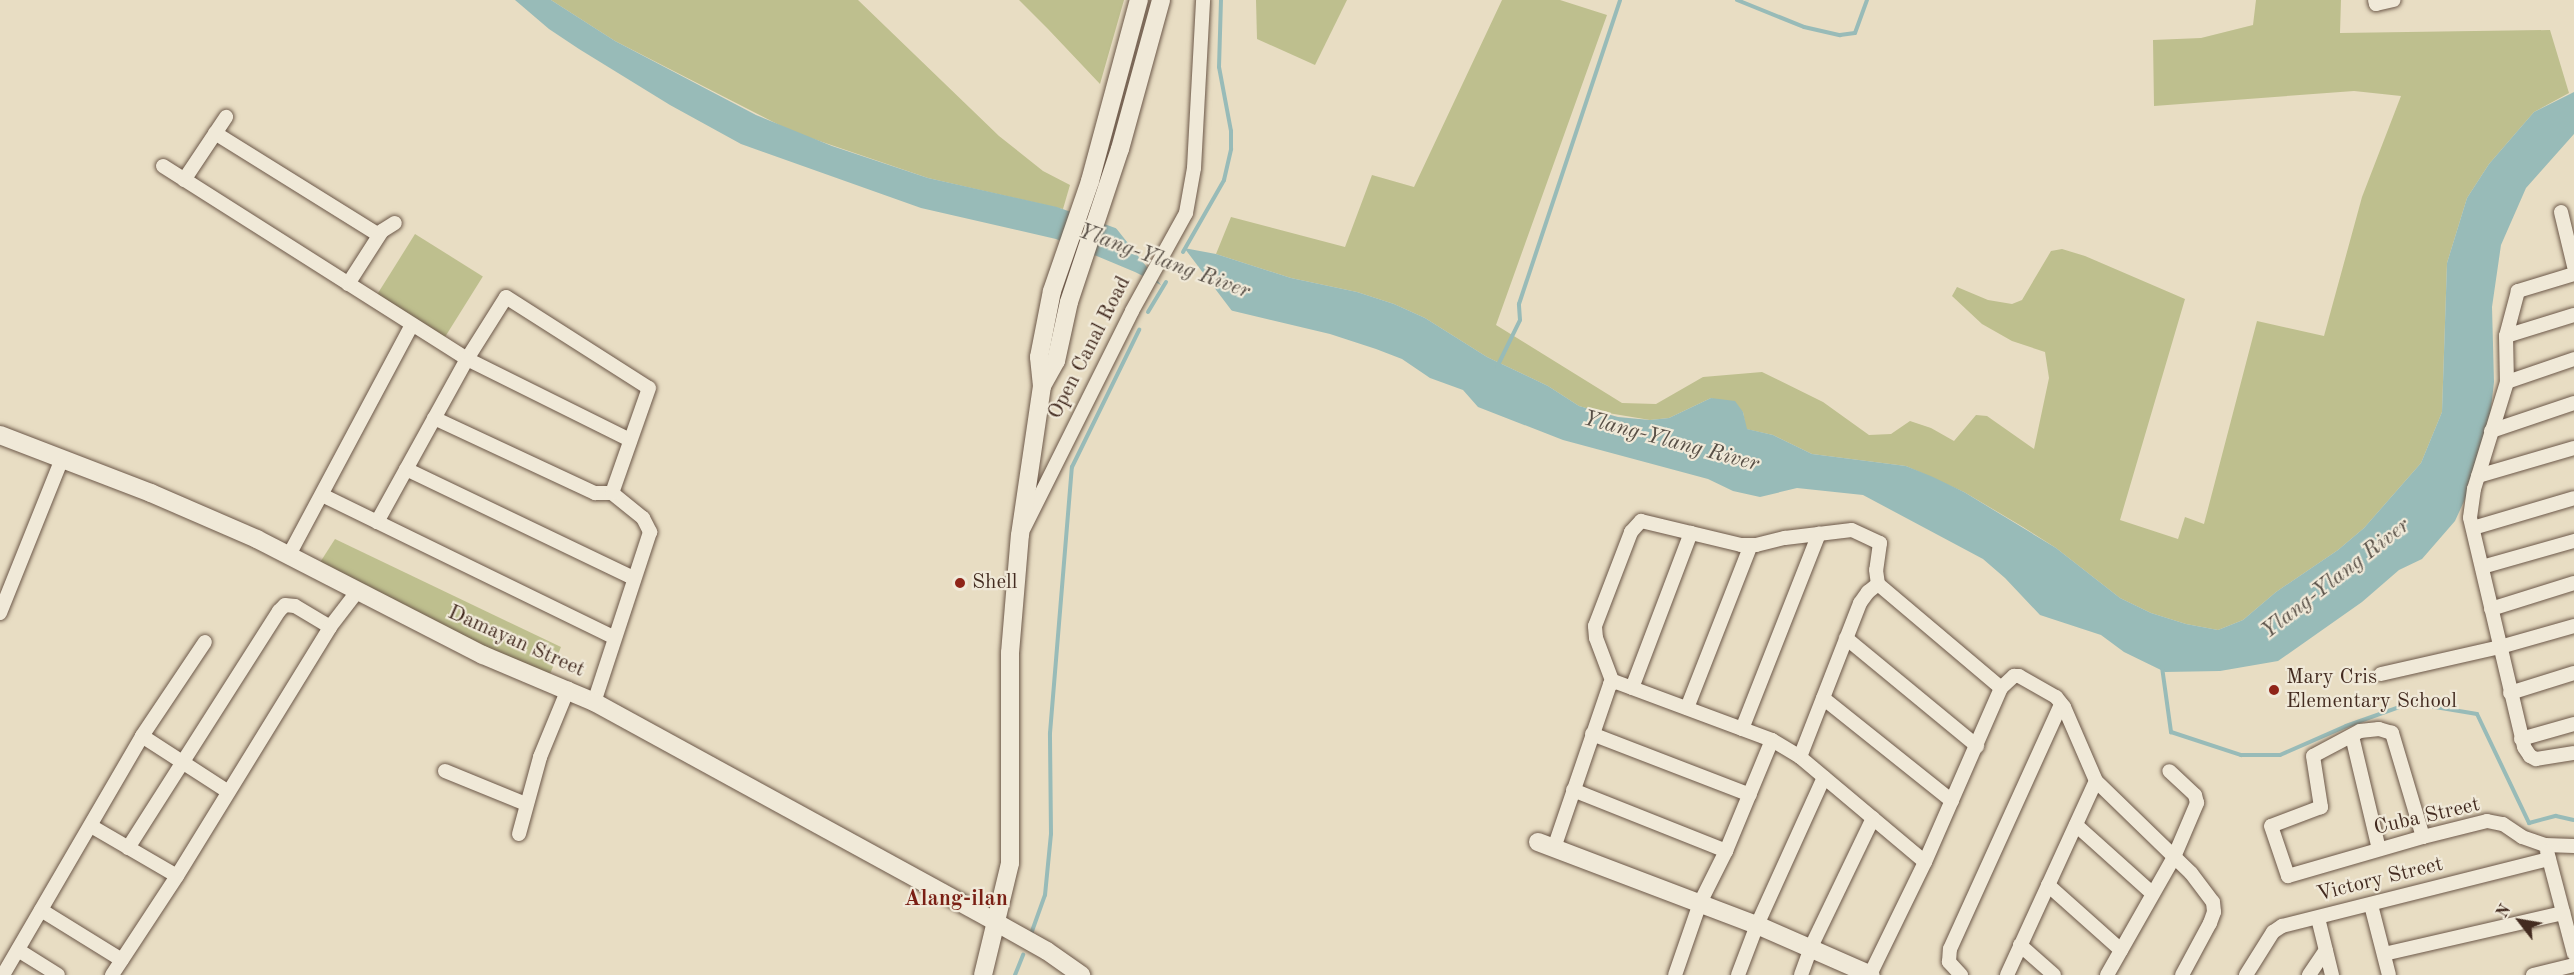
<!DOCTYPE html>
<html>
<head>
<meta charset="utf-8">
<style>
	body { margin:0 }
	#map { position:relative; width:2574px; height:975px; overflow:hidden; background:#e8ddc3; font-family:"Old Standard TT",serif }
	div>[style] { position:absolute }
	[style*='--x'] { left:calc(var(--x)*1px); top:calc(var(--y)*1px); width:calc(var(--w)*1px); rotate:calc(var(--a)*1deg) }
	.green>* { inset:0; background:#bebf8e; transform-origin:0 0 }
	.water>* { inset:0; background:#98bbb8 }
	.pier>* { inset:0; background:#e8ddc3 }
	.stream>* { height:4px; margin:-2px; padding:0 2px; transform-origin:2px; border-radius:2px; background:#98bbb8 }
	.roads { filter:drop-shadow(0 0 2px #6c5849) drop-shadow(0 0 2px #6c5849) }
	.street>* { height:14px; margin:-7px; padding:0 7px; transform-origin:7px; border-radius:7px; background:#f0e9d8 }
	.secondary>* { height:18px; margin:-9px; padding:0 9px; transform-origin:9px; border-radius:9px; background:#f0e9d8 }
	.dots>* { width:16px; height:16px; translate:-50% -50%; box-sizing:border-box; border:3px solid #f0e9d8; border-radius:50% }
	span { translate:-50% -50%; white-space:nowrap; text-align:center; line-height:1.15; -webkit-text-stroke:4.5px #f0e9d8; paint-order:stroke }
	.street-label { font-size:21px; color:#432b20 }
	.poi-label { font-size:21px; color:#432b20 }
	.left { translate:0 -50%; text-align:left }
	.water-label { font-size:22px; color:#584f46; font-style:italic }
	.neighbourhood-label { font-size:22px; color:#7a1f14; font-weight:700 }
	.north { position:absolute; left:2490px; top:891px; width:60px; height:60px; -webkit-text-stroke:4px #f0e9d8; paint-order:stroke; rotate:301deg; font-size:16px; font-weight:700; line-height:24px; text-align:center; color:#432b20 }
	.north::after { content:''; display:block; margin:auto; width:21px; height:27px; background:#432b20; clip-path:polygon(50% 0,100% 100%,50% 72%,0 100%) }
</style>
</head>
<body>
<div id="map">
	<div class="green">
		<div style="clip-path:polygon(551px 0,858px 0,999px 136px,1043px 171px,1070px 185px,1063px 209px,928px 178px,793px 132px,615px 41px)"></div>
		<div style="clip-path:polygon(1019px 0,1124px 0,1100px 84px,1048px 29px)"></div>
		<div style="clip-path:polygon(1256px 0,1347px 0,1315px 65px,1257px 39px)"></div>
		<div style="clip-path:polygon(1502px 0,1560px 0,1607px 15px,1496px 325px,1622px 403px,1656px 404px,1703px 377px,1762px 372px,1823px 402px,1869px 435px,1891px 434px,1910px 421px,1931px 428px,1954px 441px,1976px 415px,1987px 416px,2034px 449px,2049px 378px,2045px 352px,2012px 341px,1982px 324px,1952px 296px,1957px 287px,1988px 300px,2012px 304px,2022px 300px,2051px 251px,2062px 249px,2085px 256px,2185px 299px,2120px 520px,2178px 539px,2185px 517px,2204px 524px,2257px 321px,2324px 336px,2362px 197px,2401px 96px,2354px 91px,2154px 106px,2153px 40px,2201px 38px,2253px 25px,2256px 0,2341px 0,2340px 33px,2550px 30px,2569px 93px,2534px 112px,2489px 164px,2467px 198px,2447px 263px,2442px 412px,2421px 463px,2364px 528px,2338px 550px,2276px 592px,2243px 620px,2218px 630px,2186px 624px,2151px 613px,2120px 598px,2056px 548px,2023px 527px,1964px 492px,1906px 466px,1812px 454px,1773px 435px,1746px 429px,1743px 412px,1711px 398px,1669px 418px,1650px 420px,1596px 411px,1579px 406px,1548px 386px,1487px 357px,1425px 318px,1394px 304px,1357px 292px,1291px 278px,1216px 254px,1231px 217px,1345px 247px,1372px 175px,1414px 187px)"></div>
		<div style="left:415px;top:234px;width:80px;height:75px;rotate:32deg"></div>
		<div style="clip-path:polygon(335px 539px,561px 647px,550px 674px,485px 647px,319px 564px)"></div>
	</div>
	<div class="water">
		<div style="clip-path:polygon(515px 0,551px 0,615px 41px,756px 115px,832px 146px,928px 178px,1057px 207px,1157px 243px,1216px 254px,1291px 278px,1357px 292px,1394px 304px,1425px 318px,1487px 357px,1548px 386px,1579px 406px,1618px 417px,1650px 420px,1669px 418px,1711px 398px,1735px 401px,1743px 412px,1747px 429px,1773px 435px,1812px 454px,1906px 466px,1933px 477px,1964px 492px,2056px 548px,2120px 598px,2151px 613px,2186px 624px,2218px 630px,2243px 620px,2276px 592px,2338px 550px,2364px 528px,2421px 463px,2442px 412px,2447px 263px,2467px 198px,2489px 164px,2534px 112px,2574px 92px,2574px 134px,2526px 188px,2501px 245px,2492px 307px,2494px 382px,2490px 417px,2471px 486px,2455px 521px,2422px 559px,2399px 570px,2362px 602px,2278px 661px,2220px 671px,2165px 672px,2124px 652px,2101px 635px,2040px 615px,2005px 578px,1983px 559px,1863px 495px,1797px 488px,1760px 497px,1733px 491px,1708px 479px,1563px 440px,1478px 407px,1463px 390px,1430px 378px,1402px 359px,1376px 349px,1330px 334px,1225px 309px,1177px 293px,1135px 272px,1056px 239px,921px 208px,741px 144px,670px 105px,579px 49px,549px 29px)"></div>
	</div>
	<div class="pier">
		<div style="clip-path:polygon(1112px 223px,1158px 240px,1182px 245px,1235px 315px,1165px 290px)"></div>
	</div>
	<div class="stream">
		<div style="--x:1737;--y:0;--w:72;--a:21.9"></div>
		<div style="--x:1804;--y:27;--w:37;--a:13"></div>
		<div style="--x:1840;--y:35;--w:15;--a:-8"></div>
		<div style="--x:1855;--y:33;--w:35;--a:-70"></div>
		<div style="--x:1183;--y:252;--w:83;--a:-60.3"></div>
		<div style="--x:1224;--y:180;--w:32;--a:-77"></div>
		<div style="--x:1231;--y:149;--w:18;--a:-90"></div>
		<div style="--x:1231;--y:131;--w:65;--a:-100.6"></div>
		<div style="--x:1219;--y:67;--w:67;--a:-88.3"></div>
		<div style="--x:1148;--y:312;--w:35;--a:-59"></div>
		<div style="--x:1497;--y:367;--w:52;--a:-63.9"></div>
		<div style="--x:1520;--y:320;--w:16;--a:-94"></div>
		<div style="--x:1519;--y:304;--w:320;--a:-71.6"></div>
		<div style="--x:2162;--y:667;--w:66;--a:82.1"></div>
		<div style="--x:2171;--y:732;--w:74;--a:18.2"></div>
		<div style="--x:2241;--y:755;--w:39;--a:0"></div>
		<div style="--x:2280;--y:755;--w:72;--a:-23.7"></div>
		<div style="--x:2346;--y:726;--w:69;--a:-19.5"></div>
		<div style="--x:2411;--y:703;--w:67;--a:9.5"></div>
		<div style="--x:2477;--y:714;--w:121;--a:64.5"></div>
		<div style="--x:2529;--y:823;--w:28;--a:-15"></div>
		<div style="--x:2556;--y:816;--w:18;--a:13"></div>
		<div style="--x:1031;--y:934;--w:41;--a:-70.3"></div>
		<div style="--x:1045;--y:895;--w:61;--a:-84.4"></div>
		<div style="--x:1051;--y:834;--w:101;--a:-90.6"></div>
		<div style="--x:1050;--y:733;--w:267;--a:-85.3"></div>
		<div style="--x:1072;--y:467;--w:153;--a:-63.9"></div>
		<div style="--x:1015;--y:975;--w:22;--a:-68"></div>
	</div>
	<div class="roads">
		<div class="street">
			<div style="--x:2375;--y:0;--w:4;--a:76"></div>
			<div style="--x:2376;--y:4;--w:18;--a:-13"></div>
			<div style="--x:215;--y:133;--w:193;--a:31.9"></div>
			<div style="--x:163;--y:166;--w:360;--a:32.4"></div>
			<div style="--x:467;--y:359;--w:182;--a:26.4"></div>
			<div style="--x:184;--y:180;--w:76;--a:-56.3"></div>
			<div style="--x:2561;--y:212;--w:56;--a:76.5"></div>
			<div style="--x:2574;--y:274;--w:59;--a:163.1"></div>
			<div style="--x:2518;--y:291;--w:47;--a:104.9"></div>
			<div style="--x:2506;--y:336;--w:46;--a:88.8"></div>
			<div style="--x:2507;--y:382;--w:112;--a:107.1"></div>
			<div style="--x:2474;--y:489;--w:29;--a:98"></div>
			<div style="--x:2470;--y:518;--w:235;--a:76.7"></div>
			<div style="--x:2524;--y:747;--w:11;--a:56"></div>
			<div style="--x:2530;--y:756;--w:7;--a:27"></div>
			<div style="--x:2536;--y:759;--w:38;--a:-9"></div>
			<div style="--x:348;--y:284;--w:63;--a:-57.3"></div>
			<div style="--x:382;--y:231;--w:15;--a:-32"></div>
			<div style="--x:2506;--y:336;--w:71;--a:-17.2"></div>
			<div style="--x:2507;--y:382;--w:71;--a:-18.9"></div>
			<div style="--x:434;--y:418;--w:178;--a:25"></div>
			<div style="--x:595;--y:493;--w:17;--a:0"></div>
			<div style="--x:612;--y:493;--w:40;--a:39"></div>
			<div style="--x:643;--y:518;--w:16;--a:63"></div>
			<div style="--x:650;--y:532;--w:179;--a:108.2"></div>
			<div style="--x:2491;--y:431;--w:88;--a:-18.6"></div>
			<div style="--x:406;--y:469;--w:253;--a:25.6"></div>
			<div style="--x:2478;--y:476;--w:100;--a:-16.3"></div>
			<div style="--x:322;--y:495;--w:324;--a:26"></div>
			<div style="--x:377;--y:522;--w:186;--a:-61.1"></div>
			<div style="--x:467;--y:359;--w:73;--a:-57.8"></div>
			<div style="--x:506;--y:297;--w:169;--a:32.5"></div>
			<div style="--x:649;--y:388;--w:111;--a:109.4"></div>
			<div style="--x:1024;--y:528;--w:242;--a:-63.5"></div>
			<div style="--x:1132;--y:311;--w:112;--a:-61.1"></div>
			<div style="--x:1186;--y:213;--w:46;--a:-79.9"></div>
			<div style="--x:1194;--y:168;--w:168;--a:-86.9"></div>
			<div style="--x:2473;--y:528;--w:105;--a:-16.5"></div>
			<div style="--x:289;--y:555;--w:261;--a:-61.9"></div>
			<div style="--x:2482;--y:567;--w:96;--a:-15.8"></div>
			<div style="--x:2491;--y:609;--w:87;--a:-17.4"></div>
			<div style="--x:0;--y:613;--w:166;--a:-68.1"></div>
			<div style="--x:1846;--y:638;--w:170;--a:39.5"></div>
			<div style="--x:2381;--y:674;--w:122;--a:-12.8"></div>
			<div style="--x:2500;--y:647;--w:77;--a:-15.8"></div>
			<div style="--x:1613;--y:683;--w:48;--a:-110.7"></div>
			<div style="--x:1596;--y:638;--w:12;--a:-95"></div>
			<div style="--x:1595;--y:626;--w:101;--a:-69"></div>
			<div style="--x:1631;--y:532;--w:15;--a:-48"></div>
			<div style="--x:1641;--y:521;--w:103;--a:13.5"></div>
			<div style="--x:1741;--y:545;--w:15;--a:0"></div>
			<div style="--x:1756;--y:545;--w:30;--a:-14"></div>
			<div style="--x:1785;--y:538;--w:67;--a:-6.8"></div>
			<div style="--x:1852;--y:530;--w:31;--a:25"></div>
			<div style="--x:1880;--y:543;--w:27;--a:98"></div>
			<div style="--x:1876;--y:570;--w:14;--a:82"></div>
			<div style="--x:1878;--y:584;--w:161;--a:40.2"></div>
			<div style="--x:2001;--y:688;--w:190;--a:113.6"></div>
			<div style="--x:1925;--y:862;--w:126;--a:116"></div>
			<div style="--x:1632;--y:688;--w:166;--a:-69.2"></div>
			<div style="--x:2001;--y:688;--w:18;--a:-43"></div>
			<div style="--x:2014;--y:676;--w:5;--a:0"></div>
			<div style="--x:2019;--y:676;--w:43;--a:29.6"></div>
			<div style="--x:2056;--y:697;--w:13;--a:51"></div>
			<div style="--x:2064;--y:707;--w:81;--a:66.6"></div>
			<div style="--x:2096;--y:781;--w:132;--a:44.1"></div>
			<div style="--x:2191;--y:873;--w:36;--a:53"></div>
			<div style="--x:2213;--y:902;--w:10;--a:84"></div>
			<div style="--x:2214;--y:912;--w:12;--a:110"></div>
			<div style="--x:2210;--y:923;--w:59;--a:118.3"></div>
			<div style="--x:2510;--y:693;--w:67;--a:-17.4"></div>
			<div style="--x:1823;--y:698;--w:165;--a:38.6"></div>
			<div style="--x:1687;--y:708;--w:175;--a:-68.6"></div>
			<div style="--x:1742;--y:729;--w:210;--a:-68.5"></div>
			<div style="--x:1592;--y:734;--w:169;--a:21.1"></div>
			<div style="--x:142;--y:736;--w:101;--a:32.9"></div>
			<div style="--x:2352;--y:736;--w:116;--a:76.6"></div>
			<div style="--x:2521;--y:739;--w:55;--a:-15.8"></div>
			<div style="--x:1772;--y:740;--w:33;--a:31"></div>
			<div style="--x:1800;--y:757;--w:163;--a:40"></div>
			<div style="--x:1800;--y:757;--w:165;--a:-68.7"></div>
			<div style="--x:1860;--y:603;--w:14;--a:-54"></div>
			<div style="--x:1868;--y:592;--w:13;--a:-39"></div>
			<div style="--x:445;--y:771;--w:87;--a:22.2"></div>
			<div style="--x:1573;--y:790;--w:165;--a:21.7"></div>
			<div style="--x:2076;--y:825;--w:103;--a:41.9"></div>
			<div style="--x:91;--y:826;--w:99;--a:30.2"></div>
			<div style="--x:519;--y:834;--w:80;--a:-74.7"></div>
			<div style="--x:540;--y:757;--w:74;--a:-67.6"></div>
			<div style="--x:2423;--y:837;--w:109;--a:-106.6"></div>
			<div style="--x:2392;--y:733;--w:14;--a:-163"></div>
			<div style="--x:2379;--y:729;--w:19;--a:174"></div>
			<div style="--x:2360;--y:731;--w:53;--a:152"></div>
			<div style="--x:2313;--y:756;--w:52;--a:81.1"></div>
			<div style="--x:2321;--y:807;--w:53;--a:159.2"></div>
			<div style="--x:2271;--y:826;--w:53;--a:71.2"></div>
			<div style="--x:2288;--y:876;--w:141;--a:-16.1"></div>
			<div style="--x:2423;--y:837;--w:66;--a:-14"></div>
			<div style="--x:2487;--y:821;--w:16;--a:11"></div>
			<div style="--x:2503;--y:824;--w:23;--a:34"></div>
			<div style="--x:2522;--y:837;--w:24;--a:19"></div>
			<div style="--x:2545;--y:845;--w:29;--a:2"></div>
			<div style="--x:128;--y:848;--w:281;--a:-57.5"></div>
			<div style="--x:279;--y:611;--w:8;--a:-45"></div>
			<div style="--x:285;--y:605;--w:10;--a:6"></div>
			<div style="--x:295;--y:606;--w:41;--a:31"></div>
			<div style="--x:1554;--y:848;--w:173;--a:-71.1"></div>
			<div style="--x:1610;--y:684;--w:6;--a:-18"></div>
			<div style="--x:1616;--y:682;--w:166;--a:20.4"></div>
			<div style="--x:1772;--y:740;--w:120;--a:112.5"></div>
			<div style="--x:1726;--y:851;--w:58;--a:116.6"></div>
			<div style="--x:1700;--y:903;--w:76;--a:109.1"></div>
			<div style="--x:2547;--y:851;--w:106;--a:75.3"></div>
			<div style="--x:2048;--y:885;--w:98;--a:41.7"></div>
			<div style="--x:2371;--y:905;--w:72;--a:75.6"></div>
			<div style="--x:41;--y:910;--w:95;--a:31.7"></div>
			<div style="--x:2318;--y:918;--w:59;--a:76.2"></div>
			<div style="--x:2020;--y:945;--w:45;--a:41.4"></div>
			<div style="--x:18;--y:950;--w:47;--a:32"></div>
			<div style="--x:2384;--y:954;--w:184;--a:-12.9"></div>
			<div style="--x:3;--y:975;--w:276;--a:-59.8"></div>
			<div style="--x:142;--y:736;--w:113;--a:-56.2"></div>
			<div style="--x:112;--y:975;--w:118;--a:-56.7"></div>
			<div style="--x:177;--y:876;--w:292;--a:-58.4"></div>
			<div style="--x:330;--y:627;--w:44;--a:-52.4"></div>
			<div style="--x:1738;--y:975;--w:53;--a:-69.2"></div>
			<div style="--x:1757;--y:925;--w:162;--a:-65.6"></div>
			<div style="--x:1801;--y:975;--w:30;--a:-70"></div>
			<div style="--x:1811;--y:947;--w:143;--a:-64.3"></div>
			<div style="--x:1961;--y:975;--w:18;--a:-133"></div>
			<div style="--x:1949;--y:962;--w:13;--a:-86"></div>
			<div style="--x:1950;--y:949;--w:269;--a:-65.6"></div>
			<div style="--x:2007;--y:975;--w:213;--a:-65.4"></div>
			<div style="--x:2107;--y:975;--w:136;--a:-60.4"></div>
			<div style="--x:2174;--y:857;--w:59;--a:-66.9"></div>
			<div style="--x:2197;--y:803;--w:8;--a:-104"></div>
			<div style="--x:2195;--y:795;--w:35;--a:-137"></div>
			<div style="--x:2246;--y:975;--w:51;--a:-57.9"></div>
			<div style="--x:2273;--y:932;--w:11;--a:-34"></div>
			<div style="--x:2282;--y:926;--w:275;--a:-14.1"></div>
			<div style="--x:2309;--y:975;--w:30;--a:-56"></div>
			<div style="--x:2533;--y:975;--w:42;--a:-13.7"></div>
		</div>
		<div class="secondary">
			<div style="--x:1042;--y:386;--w:29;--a:-61"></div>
			<div style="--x:1056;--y:361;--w:60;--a:-77.6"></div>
			<div style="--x:1069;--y:302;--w:161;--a:-71.6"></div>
			<div style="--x:1120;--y:149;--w:155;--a:-74.6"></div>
			<div style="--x:0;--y:435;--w:162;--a:21"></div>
			<div style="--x:151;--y:493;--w:116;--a:23.5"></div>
			<div style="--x:257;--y:539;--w:254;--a:27.2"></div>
			<div style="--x:483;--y:655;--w:121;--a:22.9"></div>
			<div style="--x:594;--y:702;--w:460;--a:28.7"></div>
			<div style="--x:997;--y:923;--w:57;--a:29.2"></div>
			<div style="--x:1047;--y:951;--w:42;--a:35.2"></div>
			<div style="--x:1538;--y:842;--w:234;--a:20.8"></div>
			<div style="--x:1757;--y:925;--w:124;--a:23.7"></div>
			<div style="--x:983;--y:975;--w:115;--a:-76.4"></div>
			<div style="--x:1010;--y:863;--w:210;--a:-90"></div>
			<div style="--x:1010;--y:653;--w:118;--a:-85.2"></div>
			<div style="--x:1020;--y:535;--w:151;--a:-81.6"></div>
			<div style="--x:1042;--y:386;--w:29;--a:-96"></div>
			<div style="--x:1039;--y:357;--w:67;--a:-78.9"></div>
			<div style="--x:1052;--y:291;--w:116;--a:-70.9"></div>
			<div style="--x:1090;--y:181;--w:188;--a:-74.9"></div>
		</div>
	</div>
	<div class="dots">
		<div style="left:960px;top:583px;background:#8f2418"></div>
		<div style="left:2274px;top:690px;background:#8f2418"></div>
	</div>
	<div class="street-label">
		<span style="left:1090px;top:348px;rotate:-63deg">Open Canal Road</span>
		<span style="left:516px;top:642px;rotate:24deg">Damayan Street</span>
		<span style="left:2427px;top:817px;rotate:-13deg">Cuba Street</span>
		<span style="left:2380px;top:880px;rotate:-14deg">Victory Street</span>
	</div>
	<div class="poi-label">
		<span class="left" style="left:972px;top:583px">Shell</span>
		<span class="left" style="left:2286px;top:690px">Mary Cris<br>Elementary School</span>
	</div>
	<div class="water-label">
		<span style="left:1164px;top:262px;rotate:20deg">Ylang-Ylang River</span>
		<span style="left:1671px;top:442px;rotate:15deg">Ylang-Ylang River</span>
		<span style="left:2336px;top:579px;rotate:-38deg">Ylang-Ylang River</span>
	</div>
	<div class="neighbourhood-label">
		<span style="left:956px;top:900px">Alang-ilan</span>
	</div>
	<div class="north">N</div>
</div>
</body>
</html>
